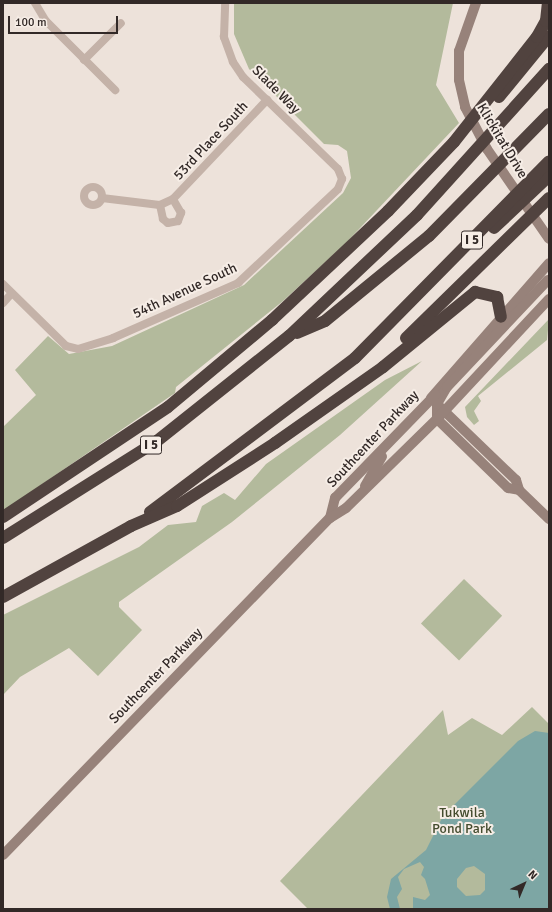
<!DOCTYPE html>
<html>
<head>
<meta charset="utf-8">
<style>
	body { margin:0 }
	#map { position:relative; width:552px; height:912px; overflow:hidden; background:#ede2da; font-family:Signika,sans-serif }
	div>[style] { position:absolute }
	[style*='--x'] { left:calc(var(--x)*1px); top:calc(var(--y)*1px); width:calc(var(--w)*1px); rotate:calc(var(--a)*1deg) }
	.green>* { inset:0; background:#b3ba9c; transform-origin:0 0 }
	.water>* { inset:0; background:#7da6a4 }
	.street>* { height:8px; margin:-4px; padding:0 4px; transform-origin:4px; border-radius:4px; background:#c4b2a8 }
	.street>.ring { margin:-4px; padding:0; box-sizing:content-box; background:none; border:8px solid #c4b2a8; border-radius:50% }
	.secondary>* { height:10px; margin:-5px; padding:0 5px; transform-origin:5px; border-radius:5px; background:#97827a }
	.highway>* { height:12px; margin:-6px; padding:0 6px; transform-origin:6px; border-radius:6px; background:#51433f }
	span { translate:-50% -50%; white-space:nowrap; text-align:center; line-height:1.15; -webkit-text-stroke:4px #f6ede6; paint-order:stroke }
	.shield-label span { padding:1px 3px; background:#f6ede6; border:1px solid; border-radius:3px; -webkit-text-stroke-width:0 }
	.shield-label { font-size:13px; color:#322927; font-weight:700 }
	.street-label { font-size:14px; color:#322927 }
	.park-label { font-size:14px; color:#444c2e }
	.frame { position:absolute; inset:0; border:4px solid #322927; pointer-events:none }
	.north { position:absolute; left:504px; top:864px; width:40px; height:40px; -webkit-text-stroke:3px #f6ede6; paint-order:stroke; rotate:44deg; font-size:11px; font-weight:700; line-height:16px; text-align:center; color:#322927 }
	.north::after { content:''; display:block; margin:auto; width:14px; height:18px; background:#322927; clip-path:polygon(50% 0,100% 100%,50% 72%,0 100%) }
	.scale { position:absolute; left:8px; top:16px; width:110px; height:18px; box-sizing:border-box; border:2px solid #322927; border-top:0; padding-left:5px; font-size:12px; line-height:14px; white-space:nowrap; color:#322927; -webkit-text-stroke:3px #f6ede6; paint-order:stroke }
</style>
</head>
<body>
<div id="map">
	<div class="green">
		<div style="clip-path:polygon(234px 3px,453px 3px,436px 85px,459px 123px,345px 244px,283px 301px,176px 387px,175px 393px,3px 511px,3px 427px,36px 395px,15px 370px,48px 336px,69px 354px,112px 346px,244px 285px,343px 193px,351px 178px,347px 151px,338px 145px,324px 144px,249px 69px,234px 34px)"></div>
		<div style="clip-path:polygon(549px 319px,547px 340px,478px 396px,481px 401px,474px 411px,479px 421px,474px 425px,467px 417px,465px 407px)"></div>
		<div style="clip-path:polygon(422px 361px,340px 435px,232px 522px,119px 602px,119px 607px,142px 630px,98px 676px,69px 648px,20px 677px,3px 695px,3px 615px,139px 547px,168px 525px,196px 522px,202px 506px,224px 493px,235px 500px,266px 464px,385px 380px)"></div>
		<div style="left:464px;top:579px;width:53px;height:62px;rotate:44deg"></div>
		<div style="clip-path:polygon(532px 707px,549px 724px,549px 909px,308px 909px,280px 881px,443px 710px,448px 735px,472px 718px,502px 735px)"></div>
	</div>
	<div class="water">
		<div style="clip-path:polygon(evenodd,535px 731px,549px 733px,549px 909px,413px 909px,413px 897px,425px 900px,430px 895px,425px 879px,421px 875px,424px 867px,420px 862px,404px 869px,398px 877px,402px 889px,397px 897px,400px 909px,390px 909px,387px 897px,391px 879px,426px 850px,443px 816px,518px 741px,535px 731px,474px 866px,485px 874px,485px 890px,480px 895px,466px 896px,457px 887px,457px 879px,466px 868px,474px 866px)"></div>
	</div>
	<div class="street">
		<div style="--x:35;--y:3;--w:21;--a:59"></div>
		<div style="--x:46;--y:21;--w:98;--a:45"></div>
		<div style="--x:84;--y:60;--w:52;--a:-45"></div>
		<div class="ring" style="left:84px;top:187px;width:10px;height:10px"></div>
		<div style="--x:102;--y:198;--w:58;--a:6.9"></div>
		<div style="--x:160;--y:205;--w:14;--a:-25"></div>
		<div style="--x:173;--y:199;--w:137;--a:-46.5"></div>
		<div style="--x:160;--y:205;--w:14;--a:78"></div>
		<div style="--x:163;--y:219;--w:6;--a:39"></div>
		<div style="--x:168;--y:223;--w:10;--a:-11"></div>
		<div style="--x:178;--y:221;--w:9;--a:-69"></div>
		<div style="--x:181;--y:213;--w:16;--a:-120"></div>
		<div style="--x:3;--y:284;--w:88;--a:44.5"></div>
		<div style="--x:66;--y:346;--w:12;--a:14"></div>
		<div style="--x:78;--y:349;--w:37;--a:-17"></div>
		<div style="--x:113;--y:338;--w:137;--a:-23.7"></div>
		<div style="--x:238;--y:283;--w:137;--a:-43.2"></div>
		<div style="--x:338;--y:189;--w:11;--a:-68"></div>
		<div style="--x:342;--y:179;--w:11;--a:-112"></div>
		<div style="--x:338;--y:169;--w:132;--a:-135.9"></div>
		<div style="--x:243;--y:77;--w:18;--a:-124"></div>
		<div style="--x:233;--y:62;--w:27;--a:-110"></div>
		<div style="--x:224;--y:37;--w:34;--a:-88"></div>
		<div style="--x:3;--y:303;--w:13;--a:-48"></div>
	</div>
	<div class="secondary">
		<div style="--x:476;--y:3;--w:51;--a:109.5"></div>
		<div style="--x:459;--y:51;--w:29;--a:90"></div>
		<div style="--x:459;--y:80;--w:28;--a:77"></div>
		<div style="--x:465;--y:107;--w:47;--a:62.4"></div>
		<div style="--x:487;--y:149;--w:109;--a:55.4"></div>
		<div style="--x:431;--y:398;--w:179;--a:-48.8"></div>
		<div style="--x:439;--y:406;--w:107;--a:43.9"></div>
		<div style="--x:516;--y:480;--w:10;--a:73"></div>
		<div style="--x:519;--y:490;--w:42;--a:44"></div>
		<div style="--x:437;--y:419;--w:15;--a:-90"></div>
		<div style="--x:437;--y:404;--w:20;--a:-60"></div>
		<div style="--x:447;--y:387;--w:147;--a:-46.7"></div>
		<div style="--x:437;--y:419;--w:99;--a:44.2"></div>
		<div style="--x:508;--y:488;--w:11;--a:10"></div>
		<div style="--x:365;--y:486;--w:34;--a:-60"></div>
		<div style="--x:330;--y:518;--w:21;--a:-76"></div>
		<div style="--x:335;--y:498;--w:144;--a:-45.8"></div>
		<div style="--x:3;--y:855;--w:470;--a:-45.9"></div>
		<div style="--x:330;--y:518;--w:19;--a:-32"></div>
		<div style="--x:346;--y:508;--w:127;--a:-44.4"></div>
		<div style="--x:437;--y:419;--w:164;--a:-47"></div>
	</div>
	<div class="highway">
		<div style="--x:499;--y:97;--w:79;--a:-50.7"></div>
		<div style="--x:494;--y:228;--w:76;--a:-43.4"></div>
		<div style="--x:297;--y:333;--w:30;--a:-23"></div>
		<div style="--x:325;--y:321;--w:134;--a:-39.3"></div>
		<div style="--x:429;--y:236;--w:171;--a:-45.5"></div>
		<div style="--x:406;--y:338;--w:200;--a:-44.4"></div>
		<div style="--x:150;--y:512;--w:256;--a:-36.9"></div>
		<div style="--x:355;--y:358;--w:276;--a:-45.4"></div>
		<div style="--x:3;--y:517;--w:198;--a:-33.7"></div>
		<div style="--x:168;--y:407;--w:136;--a:-39.9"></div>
		<div style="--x:272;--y:320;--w:159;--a:-43.2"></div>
		<div style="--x:388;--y:211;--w:95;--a:-46.3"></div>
		<div style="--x:454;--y:142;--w:134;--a:-51.7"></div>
		<div style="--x:537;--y:37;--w:18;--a:-61"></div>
		<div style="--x:546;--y:21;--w:18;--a:-84"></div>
		<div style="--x:3;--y:538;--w:182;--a:-32.2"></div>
		<div style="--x:157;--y:441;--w:169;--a:-38.5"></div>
		<div style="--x:289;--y:336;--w:176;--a:-43.4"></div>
		<div style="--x:417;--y:215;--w:197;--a:-47.9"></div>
		<div style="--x:3;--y:597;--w:146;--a:-29"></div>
		<div style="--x:131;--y:526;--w:50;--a:-23.5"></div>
		<div style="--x:177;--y:506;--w:117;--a:-32.7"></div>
		<div style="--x:275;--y:443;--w:132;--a:-35.1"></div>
		<div style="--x:383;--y:367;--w:119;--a:-39.2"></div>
		<div style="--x:475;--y:292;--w:23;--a:13"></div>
		<div style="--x:497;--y:297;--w:20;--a:79"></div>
	</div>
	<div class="shield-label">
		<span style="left:472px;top:240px">I 5</span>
		<span style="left:151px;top:445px">I 5</span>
	</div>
	<div class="street-label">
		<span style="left:276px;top:90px;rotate:45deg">Slade Way</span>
		<span style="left:211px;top:141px;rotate:-47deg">53rd Place South</span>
		<span style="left:502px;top:141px;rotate:59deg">Klickitat Drive</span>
		<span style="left:185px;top:291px;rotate:-25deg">54th Avenue South</span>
		<span style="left:373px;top:439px;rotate:-47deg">Southcenter Parkway</span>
		<span style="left:156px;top:676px;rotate:-46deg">Southcenter Parkway</span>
	</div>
	<div class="park-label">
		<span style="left:462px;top:821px">Tukwila<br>Pond Park</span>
	</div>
	<div class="frame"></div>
	<div class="north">N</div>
	<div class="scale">100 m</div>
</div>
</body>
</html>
